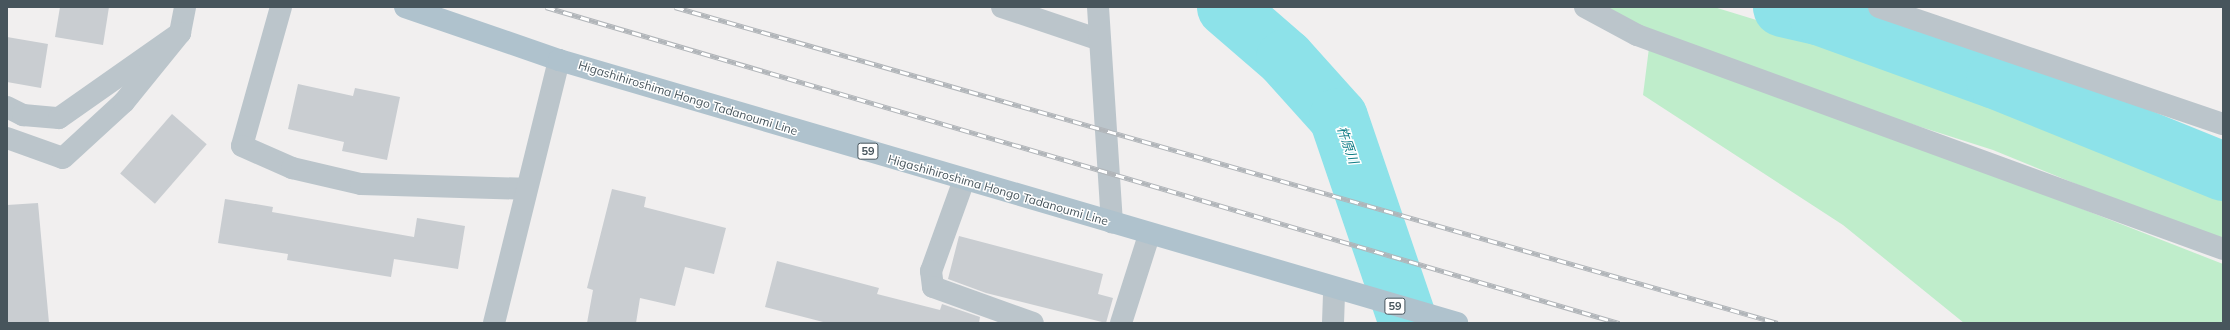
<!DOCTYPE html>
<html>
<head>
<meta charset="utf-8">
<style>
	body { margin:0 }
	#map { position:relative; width:2230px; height:330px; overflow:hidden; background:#f1efef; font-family:Mulish,"Noto Sans JP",sans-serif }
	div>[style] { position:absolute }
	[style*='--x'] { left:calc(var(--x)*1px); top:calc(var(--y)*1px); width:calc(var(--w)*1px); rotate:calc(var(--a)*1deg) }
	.green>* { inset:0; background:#bfedcb }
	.river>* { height:59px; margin:-29.5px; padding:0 29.5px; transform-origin:29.5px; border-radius:29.5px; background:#8de2e9 }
	.building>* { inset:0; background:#c9cdd1; transform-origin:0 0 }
	.minor>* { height:22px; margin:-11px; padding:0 11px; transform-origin:11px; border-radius:11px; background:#bbc5cb }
	.major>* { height:22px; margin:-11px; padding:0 11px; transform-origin:11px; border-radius:11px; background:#afc2cd }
	.rail>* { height:4.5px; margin-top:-2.25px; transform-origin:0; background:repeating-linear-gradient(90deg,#fff 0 9px,#b1b5b9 0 18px); box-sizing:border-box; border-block:1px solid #b1b5b9 }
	span { translate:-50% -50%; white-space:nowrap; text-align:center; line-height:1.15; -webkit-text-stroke:3px #fff; paint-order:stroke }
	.shield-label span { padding:1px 3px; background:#fff; border:1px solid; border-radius:3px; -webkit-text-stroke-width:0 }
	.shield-label { font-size:11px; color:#47555c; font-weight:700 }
	.street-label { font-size:12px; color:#47555c }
	.water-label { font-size:13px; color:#117e87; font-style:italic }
	.frame { position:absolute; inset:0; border:8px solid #47555c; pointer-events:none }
</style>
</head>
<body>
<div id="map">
	<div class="green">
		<div style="clip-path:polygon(1591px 7px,1714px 7px,1957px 82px,2223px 185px,2223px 244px,1993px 150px,1666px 46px,2223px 264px,2223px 323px,1964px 323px,1843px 225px,1643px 95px,1650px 40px)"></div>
	</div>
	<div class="river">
		<div style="--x:1226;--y:7;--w:78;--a:40.8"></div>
		<div style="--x:1285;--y:58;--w:79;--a:48.1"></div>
		<div style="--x:1338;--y:117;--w:218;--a:71.2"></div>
		<div style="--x:1782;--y:7;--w:37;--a:13"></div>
		<div style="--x:1818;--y:15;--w:188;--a:19.9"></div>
		<div style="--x:1995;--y:79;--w:246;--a:22"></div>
	</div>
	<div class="building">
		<div style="clip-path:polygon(60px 7px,109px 7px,103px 45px,55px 37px)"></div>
		<div style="clip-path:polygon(7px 37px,48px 44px,41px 88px,7px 82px)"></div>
		<div style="clip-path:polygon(298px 84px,353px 96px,355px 88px,400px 97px,387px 160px,342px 151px,344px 142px,288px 129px)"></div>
		<div style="left:172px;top:114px;width:46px;height:79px;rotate:41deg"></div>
		<div style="clip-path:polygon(612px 189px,646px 197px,644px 207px,726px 228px,714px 274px,685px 267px,675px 306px,640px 298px,636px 323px,587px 323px,593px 290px,587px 288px)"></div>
		<div style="clip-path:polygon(225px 199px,273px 207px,272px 212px,414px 237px,417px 218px,465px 226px,458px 269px,394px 259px,391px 277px,287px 260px,288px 254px,218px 243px)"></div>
		<div style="clip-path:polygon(38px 203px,49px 323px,7px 323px,7px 205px)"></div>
		<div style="clip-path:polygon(959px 236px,1103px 274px,1098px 294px,1113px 298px,1106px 323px,986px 293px,948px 279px)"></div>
		<div style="clip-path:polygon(777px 261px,879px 288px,877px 294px,940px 310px,942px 304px,980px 317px,979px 323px,827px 323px,765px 307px)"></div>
	</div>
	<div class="minor">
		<div style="--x:281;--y:7;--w:144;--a:105.7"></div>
		<div style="--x:242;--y:146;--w:55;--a:23.7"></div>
		<div style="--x:292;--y:168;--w:71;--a:13.1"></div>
		<div style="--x:361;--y:184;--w:164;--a:1.7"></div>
		<div style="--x:1002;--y:7;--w:103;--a:18.6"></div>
		<div style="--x:1098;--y:7;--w:216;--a:86.3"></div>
		<div style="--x:1585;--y:7;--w:59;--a:28.3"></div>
		<div style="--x:1637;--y:35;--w:624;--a:20.06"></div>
		<div style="--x:1879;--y:7;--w:363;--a:18.8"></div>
		<div style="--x:7;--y:107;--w:18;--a:27"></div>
		<div style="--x:23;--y:115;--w:36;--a:5"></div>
		<div style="--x:59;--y:118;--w:148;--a:-35.1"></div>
		<div style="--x:180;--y:33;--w:26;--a:-79"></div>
		<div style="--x:7;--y:138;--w:59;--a:19.7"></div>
		<div style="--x:63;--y:158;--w:83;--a:-42.6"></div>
		<div style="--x:124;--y:102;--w:89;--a:-50.9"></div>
		<div style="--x:964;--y:180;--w:97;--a:109.9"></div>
		<div style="--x:931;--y:271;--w:16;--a:83"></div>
		<div style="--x:933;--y:287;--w:106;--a:19.8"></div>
		<div style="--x:494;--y:323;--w:271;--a:-76.1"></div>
		<div style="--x:1121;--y:323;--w:92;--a:-72.3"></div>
		<div style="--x:1333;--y:323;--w:35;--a:-88"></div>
	</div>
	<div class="major">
		<div style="--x:405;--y:7;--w:163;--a:19"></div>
		<div style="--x:559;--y:60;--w:936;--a:16.32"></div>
	</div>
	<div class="rail">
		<div style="--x:546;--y:7;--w:1119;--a:16.41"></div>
		<div style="--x:675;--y:7;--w:1147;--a:15.99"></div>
	</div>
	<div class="shield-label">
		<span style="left:868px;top:151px">59</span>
		<span style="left:1395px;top:306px">59</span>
	</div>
	<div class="street-label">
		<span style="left:688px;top:98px;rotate:17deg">Higashihiroshima Hongo Tadanoumi Line</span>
		<span style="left:998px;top:190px;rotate:16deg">Higashihiroshima Hongo Tadanoumi Line</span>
	</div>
	<div class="water-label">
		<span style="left:1348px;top:145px;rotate:71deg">杵原川</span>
	</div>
	<div class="frame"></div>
</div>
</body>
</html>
